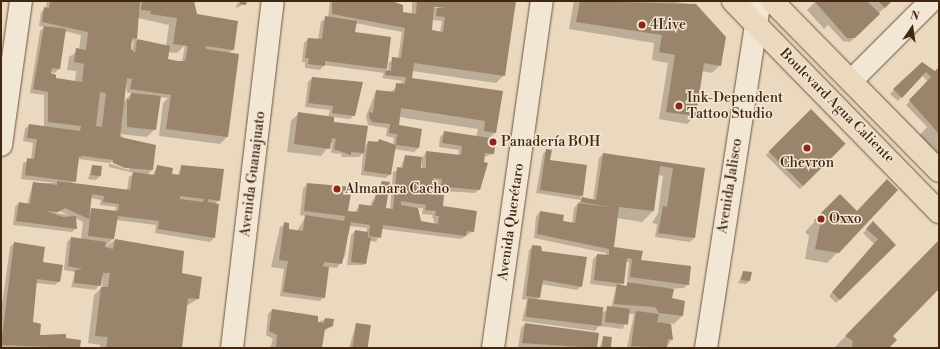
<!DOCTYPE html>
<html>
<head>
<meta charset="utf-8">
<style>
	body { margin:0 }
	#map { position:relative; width:940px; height:349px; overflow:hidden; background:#ebd9bf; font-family:"Libre Bodoni",serif }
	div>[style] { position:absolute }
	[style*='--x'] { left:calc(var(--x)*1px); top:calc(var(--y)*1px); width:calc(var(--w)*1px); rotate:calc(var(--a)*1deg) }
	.shadow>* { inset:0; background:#0003; transform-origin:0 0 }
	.building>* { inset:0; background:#9a846b; transform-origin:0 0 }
	.roads { filter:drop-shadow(0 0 1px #6c543c) drop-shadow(0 0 1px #6c543c) }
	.street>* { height:22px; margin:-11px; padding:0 11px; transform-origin:11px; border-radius:11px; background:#f2e6d5 }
	.secondary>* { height:22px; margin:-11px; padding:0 11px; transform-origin:11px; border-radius:11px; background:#f2e6d5 }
	.primary>* { height:22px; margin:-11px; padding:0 11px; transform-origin:11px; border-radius:11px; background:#ebd9bf }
	.dots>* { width:11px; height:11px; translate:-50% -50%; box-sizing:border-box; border:2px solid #f2e6d5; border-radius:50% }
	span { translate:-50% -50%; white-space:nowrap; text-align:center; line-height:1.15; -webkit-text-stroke:3px #f2e6d5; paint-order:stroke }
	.poi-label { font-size:14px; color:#422811 }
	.left { translate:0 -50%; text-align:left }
	.street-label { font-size:14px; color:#422811 }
	.frame { position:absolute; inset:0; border:2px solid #422811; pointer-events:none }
	.north { position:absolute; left:892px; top:8px; width:40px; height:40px; -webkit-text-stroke:3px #f2e6d5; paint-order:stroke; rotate:13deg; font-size:11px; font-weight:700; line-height:16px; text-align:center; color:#422811 }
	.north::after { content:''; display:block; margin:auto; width:14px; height:18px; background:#422811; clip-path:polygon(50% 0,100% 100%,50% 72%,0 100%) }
</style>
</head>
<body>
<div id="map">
	<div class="shadow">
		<div style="clip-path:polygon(evenodd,47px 1px,193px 1px,196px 15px,233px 50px,229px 53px,228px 136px,220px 144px,159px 136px,163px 103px,168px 98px,160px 97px,155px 129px,147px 137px,120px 134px,152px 170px,147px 175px,152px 176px,157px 166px,177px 176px,182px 166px,219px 200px,215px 204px,214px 238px,210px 242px,155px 233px,156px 225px,116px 220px,113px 239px,104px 248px,115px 240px,181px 273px,198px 299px,186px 306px,181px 348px,100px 348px,100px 345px,88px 343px,94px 295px,102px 287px,103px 276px,96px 290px,71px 287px,75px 272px,64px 270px,67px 242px,71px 238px,81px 239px,83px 222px,75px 218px,76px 228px,72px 232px,13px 225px,15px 207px,19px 203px,27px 204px,33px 183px,56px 183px,21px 179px,23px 163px,31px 160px,33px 143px,23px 141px,25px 129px,29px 125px,44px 127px,44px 95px,30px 93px,40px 31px,44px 27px,39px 26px,41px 12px,46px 8px,47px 1px,138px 18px,169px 25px,166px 46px,136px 40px,138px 18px,47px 1px,64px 31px,81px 35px,79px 50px,69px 57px,67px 70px,76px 71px,75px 82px,55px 79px,47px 71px,55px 73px,59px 69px,64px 31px,47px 1px,134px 40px,130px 57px,130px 44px,134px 40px,47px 1px,185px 45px,182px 62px,167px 60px,168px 52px,177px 53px,185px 45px,47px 1px,126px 82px,127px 93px,132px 93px,123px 102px,126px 82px,47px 1px,79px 159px,109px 163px,109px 167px,134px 173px,129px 177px,127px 190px,72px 184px,79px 159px,47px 1px,113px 162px,130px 168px,129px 170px,108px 163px,113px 162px,47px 1px,91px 198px,101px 200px,100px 205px,116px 207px,115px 212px,89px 211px,91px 198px,47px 1px,60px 211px,68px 215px,56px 213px,60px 211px)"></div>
		<div style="clip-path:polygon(240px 1px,245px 4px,236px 8px,237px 4px)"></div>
		<div style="clip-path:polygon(evenodd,330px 1px,391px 1px,402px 13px,412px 15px,412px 1px,515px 1px,504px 75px,496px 83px,412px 71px,410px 79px,502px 91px,495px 132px,489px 139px,493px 154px,484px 157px,479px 189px,475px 193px,442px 191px,438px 189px,438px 183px,433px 182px,442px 206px,473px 231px,461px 239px,382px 229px,376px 242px,367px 240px,367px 261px,363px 265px,347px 265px,351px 235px,355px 231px,366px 233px,367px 228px,349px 226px,345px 256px,337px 268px,328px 267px,324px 297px,320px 301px,280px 296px,284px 269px,271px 267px,280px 227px,288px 224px,287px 233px,297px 231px,306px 216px,300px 215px,303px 189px,307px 184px,347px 212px,355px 212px,360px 205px,370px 206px,382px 182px,385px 209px,390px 209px,393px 172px,400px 169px,405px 156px,422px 158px,426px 152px,458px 156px,459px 150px,439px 147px,440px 137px,444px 133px,476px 137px,478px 129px,399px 117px,397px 126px,418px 148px,414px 152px,394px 149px,390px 174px,386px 178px,361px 175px,363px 153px,359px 157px,341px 157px,342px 154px,331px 153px,332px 142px,321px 156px,287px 152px,291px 121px,299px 113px,328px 117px,330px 110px,305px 107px,308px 82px,312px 78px,354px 115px,350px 119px,333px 117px,333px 123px,365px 146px,368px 142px,385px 141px,385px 144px,393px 146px,394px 138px,386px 136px,387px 128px,368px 125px,366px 116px,376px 91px,391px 92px,403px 81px,382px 78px,384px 73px,324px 65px,320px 70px,305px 68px,305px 62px,302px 62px,304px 43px,308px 39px,318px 40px,321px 21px,328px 18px,330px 1px,430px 5px,506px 17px,429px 7px,430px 5px,330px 1px,432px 20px,442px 21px,440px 32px,431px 31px,432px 20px,330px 1px,355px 23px,402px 32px,398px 59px,389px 62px,388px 72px,354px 33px,355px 23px,330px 1px,421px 159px,422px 159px,422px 169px,420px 169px,421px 159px,330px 1px,417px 208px,423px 208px,422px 214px,432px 215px,435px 225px,420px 222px,417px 208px)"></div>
		<div style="clip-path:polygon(574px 1px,669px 1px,695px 5px,720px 65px,712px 73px,702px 71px,695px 116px,687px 124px,659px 119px,668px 63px,652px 60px,654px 43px,569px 29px)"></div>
		<div style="clip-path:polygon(816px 1px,891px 1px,850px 42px,843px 41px,828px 25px,824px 29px,807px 10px)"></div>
		<div style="clip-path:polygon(922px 63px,933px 74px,939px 68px,939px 155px,919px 136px,927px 127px,906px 105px,928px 82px,922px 75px,898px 101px,890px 94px)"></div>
		<div style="left:811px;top:110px;width:48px;height:64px;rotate:45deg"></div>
		<div style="clip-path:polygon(evenodd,547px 150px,549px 161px,582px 196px,580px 198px,593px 200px,599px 158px,603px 154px,704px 169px,694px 238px,690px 242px,655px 237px,657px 224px,652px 223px,658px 213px,663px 176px,658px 175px,653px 211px,642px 222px,617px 218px,613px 247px,688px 284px,684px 288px,666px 289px,682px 316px,674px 324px,670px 323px,672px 339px,666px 348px,627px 348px,634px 314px,628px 314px,623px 329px,599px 326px,595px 331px,522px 321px,527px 300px,522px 299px,529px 250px,533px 246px,581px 286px,577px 290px,541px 284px,537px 300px,601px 313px,611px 308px,616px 287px,590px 284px,593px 259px,597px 255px,606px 256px,606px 253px,534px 238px,536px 216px,540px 212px,572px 224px,574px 208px,581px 200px,536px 193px,543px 154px,547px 150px,626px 262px,629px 262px,627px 281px,637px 285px,620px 286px,626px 262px)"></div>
		<div style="clip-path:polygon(92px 166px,100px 176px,96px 180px,88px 179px)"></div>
		<div style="clip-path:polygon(829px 206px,838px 252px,827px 263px,805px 259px,809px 236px,805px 232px)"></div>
		<div style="clip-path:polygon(873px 223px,895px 245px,836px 303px,829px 296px,874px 244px,863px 233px)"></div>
		<div style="clip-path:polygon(939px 241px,939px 287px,891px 336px,888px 348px,834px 348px)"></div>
		<div style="clip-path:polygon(14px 243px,59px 281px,55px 285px,36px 283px,32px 321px,39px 336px,80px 341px,79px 348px,1px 348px,1px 312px,10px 247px)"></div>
		<div style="clip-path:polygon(743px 272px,750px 280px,746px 284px,738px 283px)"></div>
		<div style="clip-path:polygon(272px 310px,317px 323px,325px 319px,332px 326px,324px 331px,321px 348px,270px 348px,273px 339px,266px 335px,268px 314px)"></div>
		<div style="clip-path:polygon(356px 324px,367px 348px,349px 348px)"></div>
		<div style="clip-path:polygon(525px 324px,598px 334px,596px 348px,518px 348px,521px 328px)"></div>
		<div style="clip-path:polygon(604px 337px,610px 348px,599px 348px)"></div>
	</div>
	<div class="building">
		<div style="clip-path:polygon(evenodd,50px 1px,140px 1px,137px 39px,170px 46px,168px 59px,178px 61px,185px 61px,188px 46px,173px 44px,177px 18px,150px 14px,151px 11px,141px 10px,142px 1px,194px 1px,197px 14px,238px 21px,234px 50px,206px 46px,206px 49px,239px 54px,228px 137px,166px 129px,171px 95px,130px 89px,132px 79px,127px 78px,120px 137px,156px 145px,153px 170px,125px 168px,113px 163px,113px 160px,83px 156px,79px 157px,76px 182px,25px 175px,27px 158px,34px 159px,37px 139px,27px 138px,29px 124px,80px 131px,81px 126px,48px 122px,48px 92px,33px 89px,44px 26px,66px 29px,60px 69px,52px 68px,51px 73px,56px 75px,56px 78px,82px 82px,84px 64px,74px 62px,76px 48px,86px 50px,88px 32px,42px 22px,44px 7px,49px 8px,50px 1px,132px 38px,137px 39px,135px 53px,131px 49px,132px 38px,50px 1px,100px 92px,106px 93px,102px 127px,96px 126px,100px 92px)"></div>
		<div style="clip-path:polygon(240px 1px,247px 1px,246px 5px,240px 4px)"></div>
		<div style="clip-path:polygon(evenodd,332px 1px,392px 1px,403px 5px,403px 12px,416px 14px,417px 1px,516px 1px,505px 76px,414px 63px,412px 78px,503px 91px,496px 133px,484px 131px,485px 121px,401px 108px,399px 125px,422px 129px,419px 148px,396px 145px,397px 134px,389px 133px,390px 124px,372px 122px,369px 117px,369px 112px,373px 113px,376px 90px,395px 92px,396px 83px,405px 84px,406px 77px,385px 75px,386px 70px,391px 71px,392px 57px,401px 58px,405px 28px,332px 14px,332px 1px,434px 7px,445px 8px,437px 8px,436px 16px,445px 17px,443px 32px,432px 30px,434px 7px)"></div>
		<div style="clip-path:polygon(580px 1px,696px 4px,726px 37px,721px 66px,704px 63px,696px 116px,666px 112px,675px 55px,659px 52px,662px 35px,576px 22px)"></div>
		<div style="clip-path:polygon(814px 1px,867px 1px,880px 14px,855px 38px,847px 38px)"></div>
		<div style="clip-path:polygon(878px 1px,892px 1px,885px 8px)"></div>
		<div style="clip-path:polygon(325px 16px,357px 21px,355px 32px,391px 37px,387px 69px,325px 61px,325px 66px,308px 64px,309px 58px,305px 58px,308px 38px,322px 39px)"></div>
		<div style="clip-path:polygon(922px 62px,935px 71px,939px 67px,939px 134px,909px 100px,931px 77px,926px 72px,902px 98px,893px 89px)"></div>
		<div style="clip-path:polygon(312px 77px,363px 82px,355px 116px,332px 113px,333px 106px,308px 103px)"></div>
		<div style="clip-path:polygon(131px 93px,161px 96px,156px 130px,127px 127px,127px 99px,130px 100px)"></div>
		<div style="left:811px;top:109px;width:49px;height:60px;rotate:45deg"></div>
		<div style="clip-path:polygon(298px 112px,334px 117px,334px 122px,368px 126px,364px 153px,351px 152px,351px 155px,334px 149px,336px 139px,332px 138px,330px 149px,294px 144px)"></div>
		<div style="clip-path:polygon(evenodd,444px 131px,496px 139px,494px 154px,485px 153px,484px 162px,488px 163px,480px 190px,446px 187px,441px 185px,442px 179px,433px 178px,436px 194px,444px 195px,443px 206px,477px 211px,474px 232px,467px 231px,466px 236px,383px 225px,381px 238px,369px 236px,370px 225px,351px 222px,342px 264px,324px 262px,323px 266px,329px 267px,325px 298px,283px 292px,288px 261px,279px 260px,284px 222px,289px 223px,289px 229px,303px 231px,305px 215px,344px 221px,345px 216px,304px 211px,307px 183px,352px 187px,348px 211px,358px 212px,359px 204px,372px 206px,382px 181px,390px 182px,386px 208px,393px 209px,397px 167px,403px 168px,405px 155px,422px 157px,421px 168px,426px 168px,426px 151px,461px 155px,462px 146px,442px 143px,444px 131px,401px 201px,426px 205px,425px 210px,436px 211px,435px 216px,439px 216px,438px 224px,421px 221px,418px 208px,401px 205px,401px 201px)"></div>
		<div style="clip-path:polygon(379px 139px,396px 145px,391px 175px,364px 171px,368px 141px,378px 142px)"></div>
		<div style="clip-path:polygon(546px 149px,552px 150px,550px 160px,587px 165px,583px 196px,540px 190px)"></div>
		<div style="clip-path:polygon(603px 153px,705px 168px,695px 238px,658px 233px,663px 206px,667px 207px,673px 168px,660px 166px,654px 211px,619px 207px,614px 247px,643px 251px,641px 260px,691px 266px,689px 285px,630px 277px,632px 259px,627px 258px,624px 284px,594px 280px,597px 254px,609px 255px,609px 249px,537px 234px,540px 211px,564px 215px,563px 221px,575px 223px,578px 203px,614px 208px,581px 202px,582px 197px,596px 200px)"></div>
		<div style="left:92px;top:165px;width:10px;height:10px;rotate:6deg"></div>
		<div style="clip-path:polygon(evenodd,157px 165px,173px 168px,172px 174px,180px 175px,181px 165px,224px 169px,220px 201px,208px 199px,208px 202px,219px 204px,215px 238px,158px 229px,159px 221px,118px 216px,114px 239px,88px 236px,91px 208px,118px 211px,119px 204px,103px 202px,104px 196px,92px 194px,89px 219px,65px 208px,58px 212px,46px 211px,63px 217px,76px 216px,77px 229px,16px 221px,19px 202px,30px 204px,33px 182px,57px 185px,57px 181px,130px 190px,133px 172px,155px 175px,157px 165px,180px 196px,204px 199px,203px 202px,180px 199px,180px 196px)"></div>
		<div style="clip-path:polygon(887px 179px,898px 190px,839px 253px,815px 249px,820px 225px,814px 220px,840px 194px,857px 211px)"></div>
		<div style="clip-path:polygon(873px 221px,896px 245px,840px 300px,832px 292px,878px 239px,866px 229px)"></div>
		<div style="clip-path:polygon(355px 230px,368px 232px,368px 237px,371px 238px,366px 264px,351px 262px)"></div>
		<div style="clip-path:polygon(71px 237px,106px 242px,105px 247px,113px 249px,115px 239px,184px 251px,182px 273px,202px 277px,199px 299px,188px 298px,182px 348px,106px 348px,108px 337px,95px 336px,101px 287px,108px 287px,110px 273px,103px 273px,101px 286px,74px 283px,75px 270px,83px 269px,68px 266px)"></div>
		<div style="clip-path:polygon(939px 240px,939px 289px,893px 336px,897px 340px,889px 348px,852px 348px,853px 341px,845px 336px)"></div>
		<div style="clip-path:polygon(14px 242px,45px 247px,43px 262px,63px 265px,60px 282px,37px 279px,33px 322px,41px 324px,40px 335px,66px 334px,66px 338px,81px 340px,80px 348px,1px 345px)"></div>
		<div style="clip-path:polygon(532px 245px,541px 246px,542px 251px,587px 257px,582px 287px,543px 280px,540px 298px,526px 296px)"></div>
		<div style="clip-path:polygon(743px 271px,752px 272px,750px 281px,741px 280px)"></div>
		<div style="clip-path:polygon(627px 282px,674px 289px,672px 298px,685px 301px,683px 316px,659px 313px,655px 307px,614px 304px,617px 284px,627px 286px)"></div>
		<div style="left:528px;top:298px;width:76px;height:19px;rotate:7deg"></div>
		<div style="left:607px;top:306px;width:23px;height:16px;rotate:7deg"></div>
		<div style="clip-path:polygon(272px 309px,318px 316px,318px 322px,324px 323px,325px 318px,334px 319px,333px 326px,325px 329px,322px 348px,276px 348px,277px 335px,269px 331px)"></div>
		<div style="clip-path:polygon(636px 311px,659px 314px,657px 322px,671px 324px,673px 340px,668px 339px,667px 348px,631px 346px)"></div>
		<div style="left:356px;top:323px;width:15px;height:25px;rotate:8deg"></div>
		<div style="clip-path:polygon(525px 323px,599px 333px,597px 348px,522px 343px)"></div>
		<div style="left:603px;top:336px;width:9px;height:12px;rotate:6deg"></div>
	</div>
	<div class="roads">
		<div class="street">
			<div style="--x:851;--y:81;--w:113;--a:-45"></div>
			<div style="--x:1;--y:145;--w:145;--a:-82.1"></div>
			<div style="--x:493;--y:348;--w:350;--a:-82"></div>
		</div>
		<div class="secondary">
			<div style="--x:232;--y:348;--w:349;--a:-83.3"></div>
			<div style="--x:706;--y:348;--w:351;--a:-81.2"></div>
		</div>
		<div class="primary">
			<div style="--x:733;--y:1;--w:295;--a:45.7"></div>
			<div style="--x:772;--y:1;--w:238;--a:45.5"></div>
		</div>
	</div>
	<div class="dots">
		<div style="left:642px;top:25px;background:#8f2418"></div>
		<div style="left:679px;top:106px;background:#8f2418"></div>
		<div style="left:493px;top:142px;background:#8f2418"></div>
		<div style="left:807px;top:148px;background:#8f2418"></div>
		<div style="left:337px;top:189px;background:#8f2418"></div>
		<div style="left:821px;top:219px;background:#8f2418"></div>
	</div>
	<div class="poi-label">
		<span class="left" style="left:650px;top:25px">4Live</span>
		<span class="left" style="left:687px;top:106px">Ink-Dependent<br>Tattoo Studio</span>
		<span class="left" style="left:501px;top:142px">Panadería BOH</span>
		<span style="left:807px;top:163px">Chevron</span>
		<span class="left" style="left:345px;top:189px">Almanara Cacho</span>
		<span class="left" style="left:829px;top:219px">Oxxo</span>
	</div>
	<div class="street-label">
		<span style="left:837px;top:106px;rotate:45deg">Boulevard Agua Caliente</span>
		<span style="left:253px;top:174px;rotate:-83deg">Avenida Guanajuato</span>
		<span style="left:730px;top:186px;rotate:-81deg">Avenida Jalisco</span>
		<span style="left:511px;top:222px;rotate:-82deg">Avenida Querétaro</span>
	</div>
	<div class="frame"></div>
	<div class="north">N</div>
</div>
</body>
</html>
